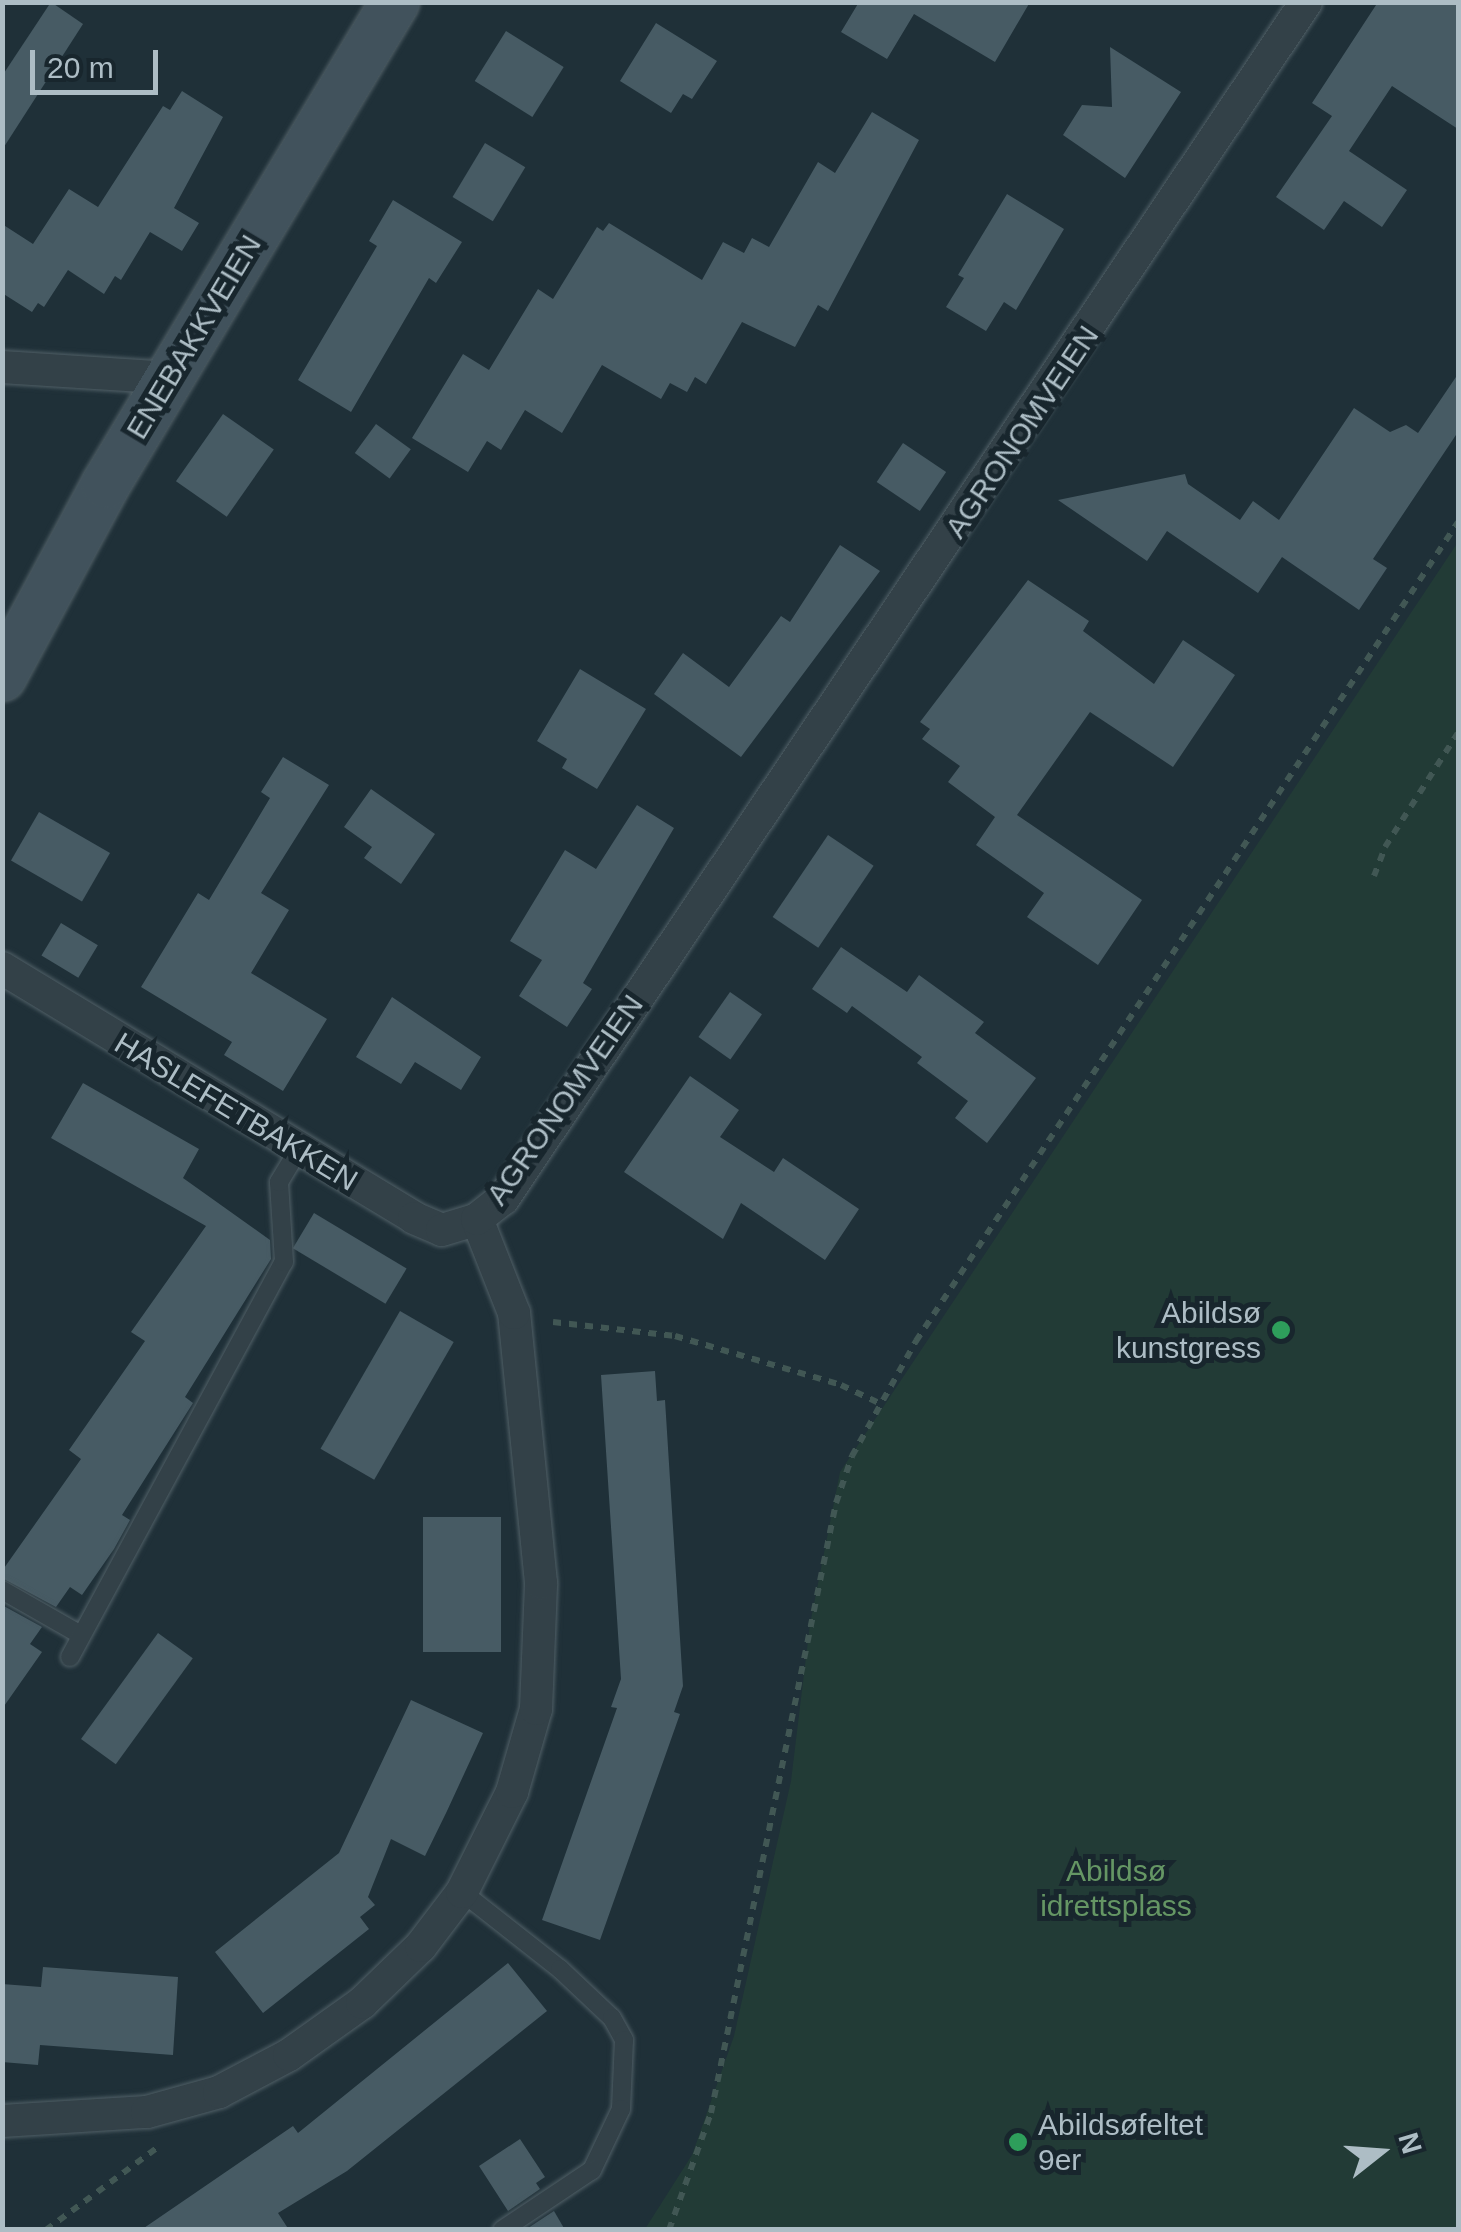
<!DOCTYPE html>
<html>
<head>
<meta charset="utf-8">
<style>
	body { margin:0 }
	#map { position:relative; width:1461px; height:2232px; overflow:hidden; background:#1f3038; font-family:Helvetica,sans-serif }
	div>[style] { position:absolute }
	[style*='--x'] { left:calc(var(--x)*1px); top:calc(var(--y)*1px); width:calc(var(--w)*1px); rotate:calc(var(--a)*1deg) }
	.green>* { inset:0; background:#223b36 }
	.building>* { inset:0; background:#475b64; transform-origin:0 0 }
	.path>* { height:6px; margin-top:-3px; transform-origin:0; background:repeating-linear-gradient(90deg,#415754 0 8px,transparent 0 16px) }
	.roads { filter:drop-shadow(0 0 2px #505f66) drop-shadow(0 0 2px #505f66) }
	.service>* { height:18px; margin:-9px; padding:0 9px; transform-origin:9px; border-radius:9px; background:#334148 }
	.minor>* { height:32px; margin:-16px; padding:0 16px; transform-origin:16px; border-radius:16px; background:#334148 }
	.secondary>* { height:48px; margin:-24px; padding:0 24px; transform-origin:24px; border-radius:24px; background:#41525c }
	.dots>* { width:28px; height:28px; translate:-50% -50%; box-sizing:border-box; border:5px solid #18262d; border-radius:50% }
	span { translate:-50% -50%; white-space:nowrap; text-align:center; line-height:1.15; -webkit-text-stroke:10px #18262d; paint-order:stroke }
	.street-label { font-size:30px; color:#adbdc5 }
	.poi-label { font-size:30px; color:#adbdc5 }
	.right { translate:-100% -50%; text-align:right }
	.left { translate:0 -50%; text-align:left }
	.park-label { font-size:30px; color:#659664 }
	.frame { position:absolute; inset:0; border:5px solid #adbdc5; pointer-events:none }
	.north { position:absolute; left:1331px; top:2102px; width:100px; height:100px; -webkit-text-stroke:8px #18262d; paint-order:stroke; rotate:73deg; font-size:28px; font-weight:700; line-height:40px; text-align:center; color:#adbdc5 }
	.north::after { content:''; display:block; margin:auto; width:35px; height:45px; background:#adbdc5; clip-path:polygon(50% 0,100% 100%,50% 72%,0 100%) }
	.scale { position:absolute; left:30px; top:50px; width:128px; height:45px; box-sizing:border-box; border:5px solid #adbdc5; border-top:0; padding-left:12px; font-size:30px; line-height:35px; white-space:nowrap; color:#adbdc5; -webkit-text-stroke:8px #18262d; paint-order:stroke }
</style>
</head>
<body>
<div id="map">
	<div class="green">
		<div style="clip-path:polygon(1458px 542px,1458px 2229px,645px 2229px,692px 2155px,734px 2036px,791px 1781px,810px 1624px,840px 1472px)"></div>
	</div>
	<div class="building">
		<div style="clip-path:polygon(51px 2px,83px 24px,2px 150px,2px 76px)"></div>
		<div style="clip-path:polygon(859px 2px,1030px 2px,995px 62px,914px 14px,887px 59px,841px 32px)"></div>
		<div style="clip-path:polygon(1378px 2px,1458px 2px,1458px 129px,1392px 86px,1349px 151px,1407px 190px,1382px 227px,1344px 201px,1324px 230px,1276px 197px,1332px 116px,1312px 103px)"></div>
		<div style="clip-path:polygon(656px 23px,717px 61px,692px 99px,683px 94px,671px 113px,620px 81px)"></div>
		<div style="left:506px;top:31px;width:68px;height:59px;rotate:32deg"></div>
		<div style="clip-path:polygon(1110px 47px,1181px 92px,1125px 178px,1063px 135px,1082px 105px,1112px 107px)"></div>
		<div style="clip-path:polygon(182px 91px,223px 117px,174px 208px,199px 223px,182px 251px,150px 232px,121px 280px,115px 276px,104px 294px,68px 270px,44px 307px,38px 303px,32px 312px,2px 293px,2px 224px,33px 244px,69px 189px,98px 207px,163px 106px,170px 110px)"></div>
		<div style="clip-path:polygon(872px 112px,919px 140px,828px 311px,818px 305px,795px 347px,742px 322px,706px 384px,695px 377px,687px 392px,670px 383px,661px 399px,602px 365px,562px 433px,525px 410px,501px 450px,487px 441px,468px 472px,412px 438px,463px 354px,489px 370px,538px 289px,553px 299px,597px 227px,603px 231px,609px 223px,702px 280px,723px 242px,744px 253px,752px 238px,769px 247px,818px 162px,835px 173px)"></div>
		<div style="left:485px;top:143px;width:47px;height:63px;rotate:31deg"></div>
		<div style="clip-path:polygon(1007px 194px,1064px 229px,1016px 310px,1004px 302px,986px 331px,946px 307px,964px 278px,958px 275px)"></div>
		<div style="clip-path:polygon(393px 200px,462px 242px,436px 283px,429px 278px,351px 412px,298px 380px,377px 246px,369px 241px)"></div>
		<div style="clip-path:polygon(1458px 374px,1458px 432px,1373px 559px,1387px 568px,1359px 610px,1282px 557px,1258px 593px,1167px 531px,1147px 561px,1058px 500px,1185px 474px,1188px 484px,1240px 520px,1253px 501px,1279px 520px,1354px 408px,1390px 432px,1406px 425px,1418px 433px)"></div>
		<div style="left:223px;top:414px;width:62px;height:82px;rotate:35deg"></div>
		<div style="left:376px;top:424px;width:43px;height:36px;rotate:36deg"></div>
		<div style="left:903px;top:443px;width:52px;height:47px;rotate:34deg"></div>
		<div style="clip-path:polygon(840px 545px,880px 571px,741px 757px,654px 694px,683px 653px,729px 687px,781px 616px,790px 622px)"></div>
		<div style="clip-path:polygon(1028px 580px,1089px 621px,1083px 631px,1154px 684px,1183px 640px,1235px 675px,1173px 767px,1090px 712px,1017px 815px,1142px 900px,1098px 965px,1027px 917px,1044px 893px,976px 845px,995px 817px,948px 782px,960px 766px,922px 739px,930px 729px,920px 722px)"></div>
		<div style="clip-path:polygon(580px 669px,646px 709px,597px 789px,562px 768px,567px 759px,537px 741px)"></div>
		<div style="clip-path:polygon(283px 757px,329px 785px,261px 893px,289px 910px,251px 973px,327px 1019px,283px 1091px,224px 1055px,232px 1042px,141px 987px,198px 893px,209px 900px,270px 798px,261px 792px)"></div>
		<div style="clip-path:polygon(371px 789px,435px 834px,401px 884px,364px 858px,372px 847px,344px 827px)"></div>
		<div style="clip-path:polygon(637px 805px,674px 828px,583px 983px,592px 989px,567px 1027px,519px 996px,542px 960px,510px 941px,565px 850px,596px 869px)"></div>
		<div style="left:39px;top:812px;width:82px;height:56px;rotate:30deg"></div>
		<div style="left:828px;top:835px;width:55px;height:99px;rotate:34deg"></div>
		<div style="left:61px;top:923px;width:43px;height:38px;rotate:31deg"></div>
		<div style="clip-path:polygon(841px 947px,907px 992px,919px 975px,984px 1022px,975px 1033px,1036px 1078px,987px 1143px,955px 1118px,968px 1101px,917px 1063px,922px 1057px,852px 1006px,847px 1013px,812px 989px)"></div>
		<div style="left:730px;top:992px;width:39px;height:55px;rotate:35deg"></div>
		<div style="clip-path:polygon(392px 997px,481px 1057px,461px 1090px,415px 1062px,401px 1084px,356px 1057px)"></div>
		<div style="clip-path:polygon(690px 1076px,739px 1110px,720px 1137px,774px 1172px,783px 1158px,859px 1209px,825px 1260px,741px 1203px,723px 1239px,624px 1172px)"></div>
		<div style="clip-path:polygon(83px 1083px,199px 1149px,183px 1178px,270px 1240px,271px 1259px,185px 1397px,193px 1403px,122px 1515px,130px 1520px,114px 1549px,82px 1595px,70px 1587px,56px 1607px,2px 1578px,2px 1571px,81px 1459px,69px 1450px,145px 1341px,131px 1332px,206px 1226px,51px 1138px)"></div>
		<div style="left:314px;top:1213px;width:108px;height:41px;rotate:31deg"></div>
		<div style="left:400px;top:1311px;width:62px;height:159px;rotate:30deg"></div>
		<div style="clip-path:polygon(655px 1371px,657px 1401px,665px 1400px,683px 1686px,674px 1712px,680px 1714px,600px 1940px,542px 1920px,617px 1708px,611px 1707px,621px 1679px,601px 1375px)"></div>
		<div style="left:423px;top:1517px;width:78px;height:135px"></div>
		<div style="clip-path:polygon(2px 1605px,42px 1627px,30px 1644px,42px 1652px,2px 1709px)"></div>
		<div style="left:158px;top:1633px;width:43px;height:131px;rotate:36deg"></div>
		<div style="clip-path:polygon(411px 1700px,483px 1733px,447px 1811px,425px 1856px,391px 1839px,368px 1897px,375px 1905px,360px 1917px,369px 1929px,263px 2013px,215px 1952px,339px 1853px)"></div>
		<div style="clip-path:polygon(508px 1963px,547px 2011px,347px 2171px,278px 2213px,289px 2230px,141px 2230px,293px 2126px,298px 2133px)"></div>
		<div style="clip-path:polygon(43px 1967px,178px 1977px,173px 2055px,40px 2045px,38px 2065px,2px 2062px,2px 1984px,41px 1987px)"></div>
		<div style="clip-path:polygon(520px 2139px,545px 2177px,536px 2183px,540px 2189px,508px 2211px,479px 2166px)"></div>
		<div style="clip-path:polygon(554px 2211px,565px 2230px,525px 2230px)"></div>
	</div>
	<div class="path">
		<div style="--x:1374;--y:876;--w:31;--a:-69"></div>
		<div style="--x:1385;--y:847;--w:135;--a:-57.4"></div>
		<div style="--x:553;--y:1322;--w:123;--a:6.5"></div>
		<div style="--x:675;--y:1336;--w:173;--a:16.4"></div>
		<div style="--x:841;--y:1385;--w:42;--a:25.3"></div>
		<div style="--x:46;--y:2230;--w:138;--a:-36.5"></div>
		<div style="--x:669;--y:2230;--w:124;--a:-70.3"></div>
		<div style="--x:711;--y:2113;--w:623;--a:-78.42"></div>
		<div style="--x:836;--y:1503;--w:50;--a:-71.2"></div>
		<div style="--x:852;--y:1456;--w:132;--a:-60.9"></div>
		<div style="--x:916;--y:1341;--w:982;--a:-56.5"></div>
	</div>
	<div class="roads">
		<div class="service">
			<div style="--x:2;--y:1590;--w:91;--a:29.7"></div>
			<div style="--x:70;--y:1657;--w:449;--a:-61.6"></div>
			<div style="--x:284;--y:1262;--w:80;--a:-93.6"></div>
			<div style="--x:279;--y:1182;--w:37;--a:-59"></div>
			<div style="--x:462;--y:1892;--w:125;--a:38.2"></div>
			<div style="--x:560;--y:1969;--w:71;--a:43.3"></div>
			<div style="--x:612;--y:2018;--w:25;--a:61"></div>
			<div style="--x:624;--y:2040;--w:69;--a:92.5"></div>
			<div style="--x:621;--y:2109;--w:68;--a:115.4"></div>
			<div style="--x:592;--y:2170;--w:108;--a:146.3"></div>
		</div>
		<div class="minor">
			<div style="--x:2;--y:367;--w:168;--a:3.7"></div>
			<div style="--x:2;--y:968;--w:482;--a:31.2"></div>
			<div style="--x:414;--y:1218;--w:30;--a:23"></div>
			<div style="--x:442;--y:1230;--w:37;--a:-17"></div>
			<div style="--x:2;--y:2121;--w:145;--a:-3.6"></div>
			<div style="--x:147;--y:2112;--w:75;--a:-15.5"></div>
			<div style="--x:219;--y:2092;--w:79;--a:-27.9"></div>
			<div style="--x:289;--y:2055;--w:90;--a:-35.5"></div>
			<div style="--x:362;--y:2003;--w:82;--a:-44"></div>
			<div style="--x:421;--y:1946;--w:68;--a:-52.8"></div>
			<div style="--x:462;--y:1892;--w:112;--a:-63.4"></div>
			<div style="--x:512;--y:1792;--w:86;--a:-73.9"></div>
			<div style="--x:536;--y:1709;--w:126;--a:-87.7"></div>
			<div style="--x:541;--y:1583;--w:271;--a:-95.7"></div>
			<div style="--x:514;--y:1313;--w:101;--a:-111.5"></div>
			<div style="--x:477;--y:1219;--w:33;--a:-38"></div>
			<div style="--x:503;--y:1199;--w:1441;--a:-56.14"></div>
		</div>
		<div class="secondary">
			<div style="--x:2;--y:677;--w:219;--a:-61.7"></div>
			<div style="--x:106;--y:484;--w:562;--a:-59.05"></div>
		</div>
	</div>
	<div class="dots">
		<div style="left:1281px;top:1330px;background:#2e9e5b"></div>
		<div style="left:1018px;top:2142px;background:#2e9e5b"></div>
	</div>
	<div class="street-label">
		<span style="left:194px;top:337px;rotate:-59deg">ENEBAKKVEIEN</span>
		<span style="left:1022px;top:432px;rotate:-56deg">AGRONOMVEIEN</span>
		<span style="left:565px;top:1100px;rotate:-55deg">AGRONOMVEIEN</span>
		<span style="left:236px;top:1112px;rotate:31deg">HASLEFETBAKKEN</span>
	</div>
	<div class="poi-label">
		<span class="right" style="left:1261px;top:1330px">Abildsø<br>kunstgress</span>
		<span class="left" style="left:1038px;top:2142px">Abildsøfeltet<br>9er</span>
	</div>
	<div class="park-label">
		<span style="left:1116px;top:1888px">Abildsø<br>idrettsplass</span>
	</div>
	<div class="frame"></div>
	<div class="north">N</div>
	<div class="scale">20 m</div>
</div>
</body>
</html>
